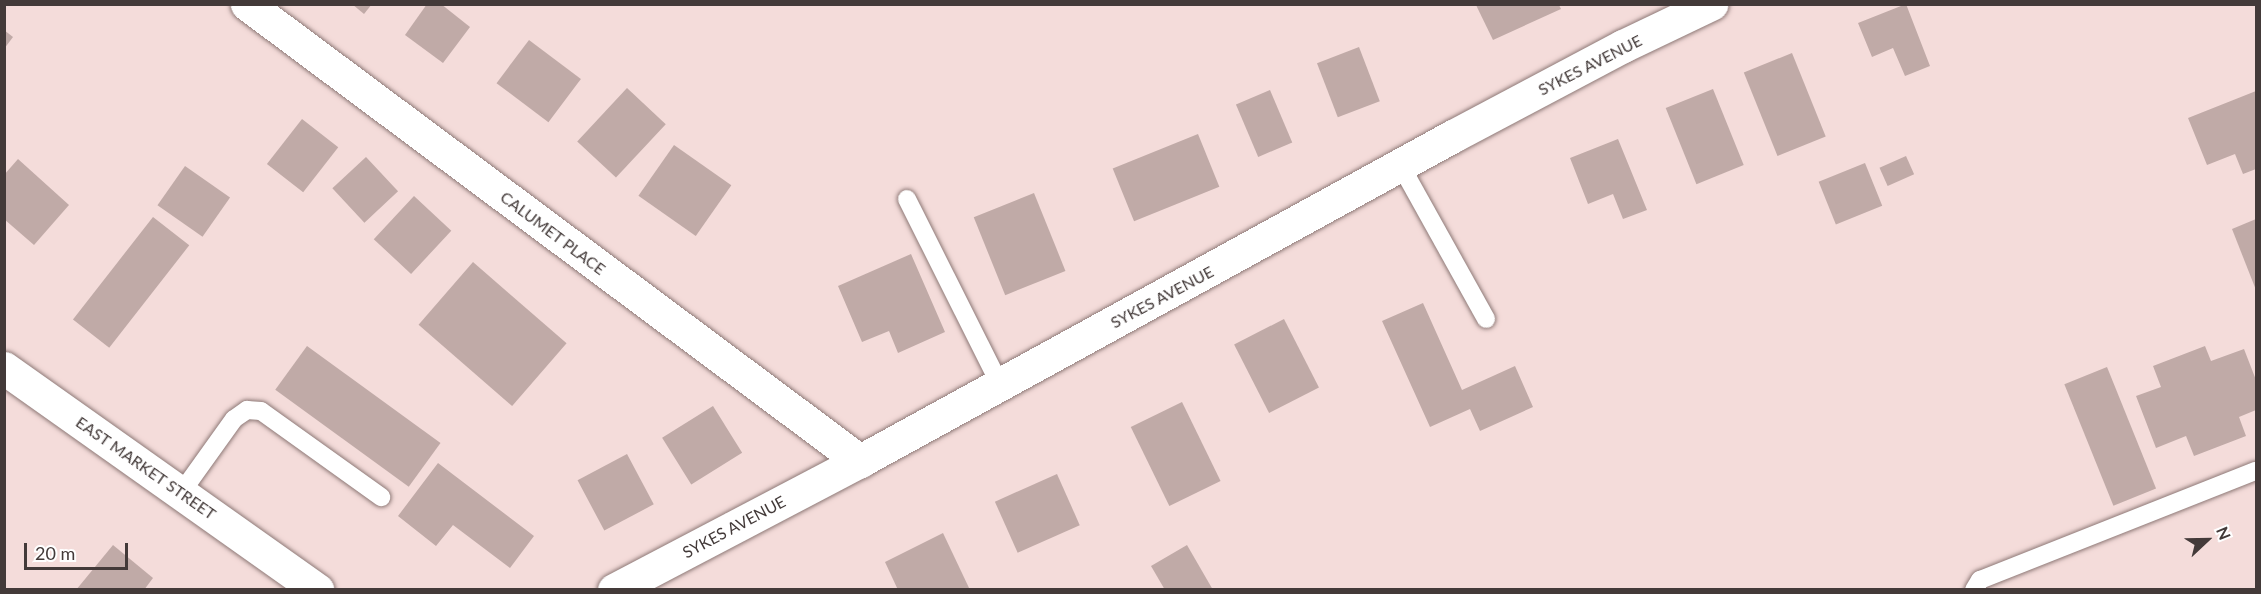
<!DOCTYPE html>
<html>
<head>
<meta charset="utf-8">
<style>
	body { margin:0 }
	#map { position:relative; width:2261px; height:594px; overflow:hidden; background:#f4dcda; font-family:Lato,sans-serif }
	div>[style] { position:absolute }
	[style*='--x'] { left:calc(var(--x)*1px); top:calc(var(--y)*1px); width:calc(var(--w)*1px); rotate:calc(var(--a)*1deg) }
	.building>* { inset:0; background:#c0aaa7; transform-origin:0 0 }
	.roads { filter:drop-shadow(0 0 2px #8e7977) drop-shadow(0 0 2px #8e7977) }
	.service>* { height:18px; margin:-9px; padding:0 9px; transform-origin:9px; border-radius:9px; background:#fff }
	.minor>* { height:33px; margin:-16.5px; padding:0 16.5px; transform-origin:16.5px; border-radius:16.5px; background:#fff }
	.secondary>* { height:33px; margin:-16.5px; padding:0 16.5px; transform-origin:16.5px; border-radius:16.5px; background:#fff }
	span { translate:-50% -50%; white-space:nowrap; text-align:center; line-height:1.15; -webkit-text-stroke:6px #fff; paint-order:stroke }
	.street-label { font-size:16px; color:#433a39 }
	.frame { position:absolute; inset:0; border:6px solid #433a39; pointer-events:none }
	.north { position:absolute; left:2177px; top:510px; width:60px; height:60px; -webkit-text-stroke:4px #fff; paint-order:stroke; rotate:68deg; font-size:16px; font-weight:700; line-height:24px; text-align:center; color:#433a39 }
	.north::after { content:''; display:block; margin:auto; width:21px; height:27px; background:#433a39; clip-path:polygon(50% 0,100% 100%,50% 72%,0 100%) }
	.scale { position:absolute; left:24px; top:543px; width:104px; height:27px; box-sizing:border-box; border:3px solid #433a39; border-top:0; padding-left:8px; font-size:18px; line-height:21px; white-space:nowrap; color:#433a39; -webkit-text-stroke:4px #fff; paint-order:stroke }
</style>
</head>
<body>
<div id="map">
	<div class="building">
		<div style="clip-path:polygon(352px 4px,372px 4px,364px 14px)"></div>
		<div style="clip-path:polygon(427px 4px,441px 4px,470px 27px,443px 63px,405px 35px)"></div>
		<div style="clip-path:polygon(1906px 4px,1930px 66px,1905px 76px,1893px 48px,1872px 57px,1858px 23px)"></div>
		<div style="clip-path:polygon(1476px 5px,1559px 5px,1561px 9px,1493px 40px)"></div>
		<div style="clip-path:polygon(4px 30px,13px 37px,4px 49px)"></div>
		<div style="left:529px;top:40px;width:65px;height:54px;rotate:37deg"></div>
		<div style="left:1359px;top:47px;width:58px;height:45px;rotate:69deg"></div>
		<div style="left:1792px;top:53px;width:90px;height:52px;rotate:68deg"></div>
		<div style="left:627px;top:88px;width:53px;height:73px;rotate:43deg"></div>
		<div style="left:1713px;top:89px;width:82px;height:51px;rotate:68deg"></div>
		<div style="left:1270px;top:90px;width:57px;height:37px;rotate:67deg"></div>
		<div style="clip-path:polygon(2256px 91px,2256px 169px,2243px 174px,2235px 154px,2207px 165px,2188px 118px)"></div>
		<div style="left:302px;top:119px;width:46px;height:57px;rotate:38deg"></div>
		<div style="left:1198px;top:134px;width:57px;height:92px;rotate:68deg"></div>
		<div style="clip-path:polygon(1618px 139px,1647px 210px,1623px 219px,1613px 194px,1588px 204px,1570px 158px)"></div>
		<div style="left:674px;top:145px;width:70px;height:62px;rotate:35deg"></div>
		<div style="left:1906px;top:156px;width:20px;height:29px;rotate:66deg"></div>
		<div style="left:366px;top:157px;width:47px;height:46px;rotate:47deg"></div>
		<div style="clip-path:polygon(18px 159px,69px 205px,34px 245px,4px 219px,4px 175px)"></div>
		<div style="left:1865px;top:163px;width:46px;height:50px;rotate:68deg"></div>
		<div style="left:185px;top:166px;width:55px;height:48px;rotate:35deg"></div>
		<div style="left:1034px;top:193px;width:84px;height:65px;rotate:68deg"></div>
		<div style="left:414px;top:196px;width:51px;height:59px;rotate:43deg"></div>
		<div style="left:153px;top:217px;width:46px;height:130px;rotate:38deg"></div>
		<div style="clip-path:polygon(2256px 219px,2256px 290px,2232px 229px)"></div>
		<div style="clip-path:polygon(911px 254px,945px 332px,898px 353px,889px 331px,862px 342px,838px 286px)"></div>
		<div style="left:473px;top:262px;width:124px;height:83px;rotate:41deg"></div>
		<div style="clip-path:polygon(1423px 303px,1462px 390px,1515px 366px,1533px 407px,1480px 431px,1470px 409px,1430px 427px,1382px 321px)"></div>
		<div style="left:1284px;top:319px;width:77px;height:56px;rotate:63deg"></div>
		<div style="left:307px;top:346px;width:165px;height:54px;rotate:36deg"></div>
		<div style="clip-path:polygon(2205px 346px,2211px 361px,2244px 349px,2256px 380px,2256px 410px,2239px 417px,2246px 436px,2194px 456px,2186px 436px,2156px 448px,2136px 396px,2161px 387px,2153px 366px)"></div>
		<div style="left:2107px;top:367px;width:131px;height:46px;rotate:68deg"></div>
		<div style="left:1182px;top:402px;width:88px;height:57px;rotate:64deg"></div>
		<div style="left:713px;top:406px;width:55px;height:60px;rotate:58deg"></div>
		<div style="left:627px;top:454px;width:57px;height:56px;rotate:62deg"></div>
		<div style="clip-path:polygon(438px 463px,534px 536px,510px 568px,453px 525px,436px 546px,398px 516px)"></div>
		<div style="left:1057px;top:474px;width:56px;height:68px;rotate:66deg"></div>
		<div style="clip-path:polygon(943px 533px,970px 590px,898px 590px,885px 562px)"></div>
		<div style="clip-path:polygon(113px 545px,153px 578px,144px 590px,76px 590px)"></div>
		<div style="clip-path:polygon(1187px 545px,1213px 590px,1165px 590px,1151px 566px)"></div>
	</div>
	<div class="roads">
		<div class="service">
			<div style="--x:1401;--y:166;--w:175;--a:60.9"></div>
			<div style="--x:907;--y:199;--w:208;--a:63.4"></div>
			<div style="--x:181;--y:493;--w:91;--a:-54.4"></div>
			<div style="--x:234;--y:419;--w:16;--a:-35"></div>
			<div style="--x:247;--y:410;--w:14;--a:4"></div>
			<div style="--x:261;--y:411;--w:148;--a:35.6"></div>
			<div style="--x:1974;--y:590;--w:12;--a:-59"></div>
			<div style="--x:1980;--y:580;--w:297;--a:-21.6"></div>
		</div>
		<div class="minor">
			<div style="--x:247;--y:4;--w:765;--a:36.71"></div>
			<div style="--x:614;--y:590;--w:278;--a:-27.7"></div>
			<div style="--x:860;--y:461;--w:676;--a:-28.73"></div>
			<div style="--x:1453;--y:136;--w:192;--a:-27.9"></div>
			<div style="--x:1623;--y:46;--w:98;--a:-25.5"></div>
		</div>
		<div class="secondary">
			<div style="--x:4;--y:368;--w:384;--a:35.3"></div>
		</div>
	</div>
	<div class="street-label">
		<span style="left:1590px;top:65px;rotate:-27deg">SYKES AVENUE</span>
		<span style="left:553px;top:233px;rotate:37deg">CALUMET PLACE</span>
		<span style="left:1162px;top:297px;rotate:-28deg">SYKES AVENUE</span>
		<span style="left:146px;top:468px;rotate:35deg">EAST MARKET STREET</span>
		<span style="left:734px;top:527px;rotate:-28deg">SYKES AVENUE</span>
	</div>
	<div class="frame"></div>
	<div class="north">N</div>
	<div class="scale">20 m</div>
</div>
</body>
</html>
